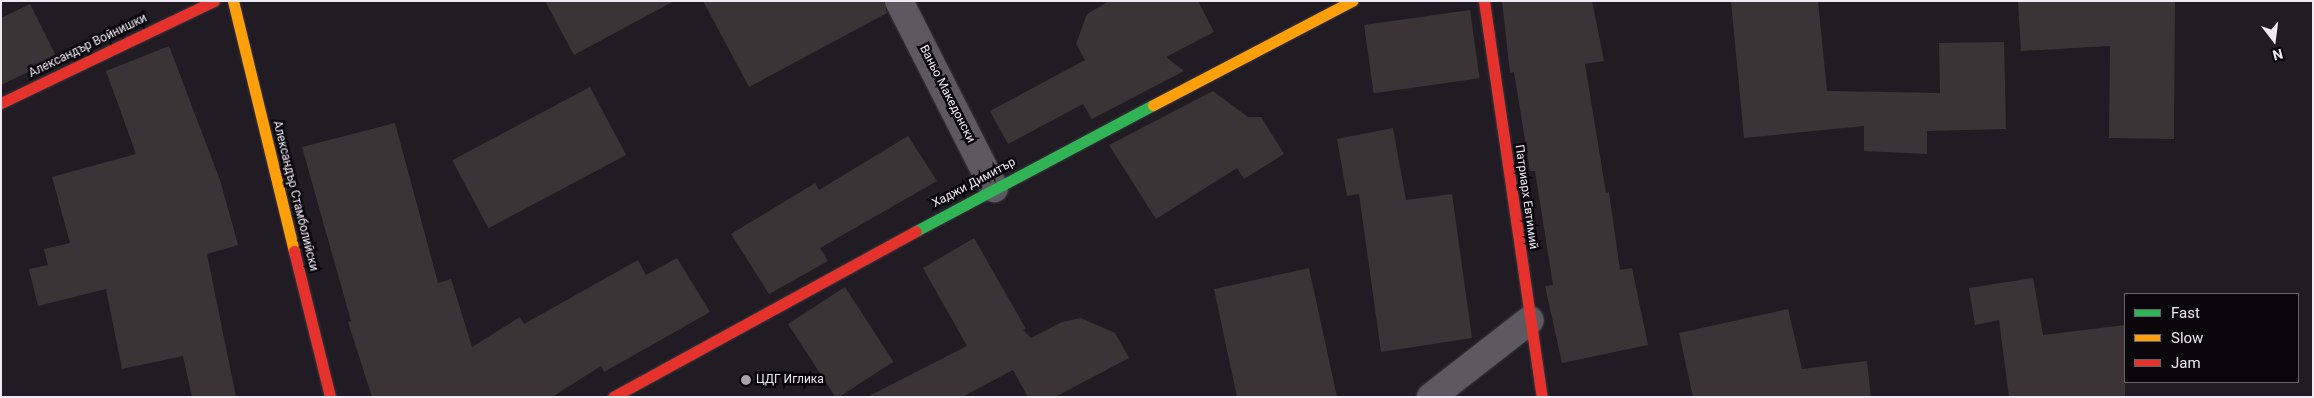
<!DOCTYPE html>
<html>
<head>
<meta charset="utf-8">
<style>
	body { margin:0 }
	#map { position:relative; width:2314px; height:398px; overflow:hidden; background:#211c24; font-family:Roboto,sans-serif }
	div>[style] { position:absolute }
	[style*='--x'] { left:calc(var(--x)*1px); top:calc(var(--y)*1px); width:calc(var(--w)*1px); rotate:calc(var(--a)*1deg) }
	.building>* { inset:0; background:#3a3436; transform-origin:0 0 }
	.roads { filter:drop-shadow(0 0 1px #3b383f) drop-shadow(0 0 1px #3b383f) }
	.street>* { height:28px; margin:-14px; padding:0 14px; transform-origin:14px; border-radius:14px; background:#5c5960 }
	.fast>* { height:11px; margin:-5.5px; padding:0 5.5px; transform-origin:5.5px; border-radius:5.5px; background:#30b455 }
	.slow>* { height:11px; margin:-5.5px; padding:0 5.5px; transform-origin:5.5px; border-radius:5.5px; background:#ff9f0a }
	.jam>* { height:11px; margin:-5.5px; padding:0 5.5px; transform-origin:5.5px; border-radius:5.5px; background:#e5322d }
	.dots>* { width:14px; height:14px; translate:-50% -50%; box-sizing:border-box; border:2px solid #09060c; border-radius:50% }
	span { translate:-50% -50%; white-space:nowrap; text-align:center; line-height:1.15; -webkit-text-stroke:5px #09060c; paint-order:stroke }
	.street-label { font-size:12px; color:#efe9f4 }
	.poi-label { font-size:12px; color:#efe9f4 }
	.left { translate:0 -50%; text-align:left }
	.frame { position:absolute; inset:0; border:2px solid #efe9f4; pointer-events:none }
	.legend { position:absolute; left:2124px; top:293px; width:175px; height:90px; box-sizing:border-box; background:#09060c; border:1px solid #656169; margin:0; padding:6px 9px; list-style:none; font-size:15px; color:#efe9f4 }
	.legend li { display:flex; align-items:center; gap:10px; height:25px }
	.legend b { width:25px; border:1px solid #656169 }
	.north { position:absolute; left:2249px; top:15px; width:50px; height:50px; -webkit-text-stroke:4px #09060c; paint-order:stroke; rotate:165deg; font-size:14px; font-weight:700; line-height:20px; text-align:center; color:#efe9f4 }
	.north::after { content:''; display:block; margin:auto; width:18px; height:22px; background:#efe9f4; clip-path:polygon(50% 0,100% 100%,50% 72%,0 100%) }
</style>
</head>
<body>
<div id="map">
	<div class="building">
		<div style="clip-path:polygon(545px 1px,674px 1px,574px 55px)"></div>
		<div style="clip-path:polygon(703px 1px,884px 1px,887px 13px,749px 87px)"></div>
		<div style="clip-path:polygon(1109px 1px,1198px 1px,1214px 32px,1166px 57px,1184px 71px,1092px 119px,1083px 104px,1008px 144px,990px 111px,1085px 60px,1076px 44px,1087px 14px)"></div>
		<div style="clip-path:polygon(1502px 1px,1592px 1px,1604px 61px,1585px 64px,1606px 193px,1609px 192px,1620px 270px,1632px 268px,1648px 345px,1562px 363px,1545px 286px,1553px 285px,1535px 171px,1530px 171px,1514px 72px,1510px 73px)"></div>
		<div style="clip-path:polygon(1731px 1px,1818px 1px,1827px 91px,1940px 93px,1939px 43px,2004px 42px,2006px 129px,1927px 131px,1927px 154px,1864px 151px,1864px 126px,1744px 138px)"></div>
		<div style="clip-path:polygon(2018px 1px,2175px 1px,2174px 139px,2109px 138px,2110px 46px,2021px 51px)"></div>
		<div style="clip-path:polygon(30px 4px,57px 58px,1px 85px,1px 18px)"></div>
		<div style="left:1470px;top:10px;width:69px;height:107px;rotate:82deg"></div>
		<div style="clip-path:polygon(169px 46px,220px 180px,238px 245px,207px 254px,236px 397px,192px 397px,183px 356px,122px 369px,106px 289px,38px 306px,29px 269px,48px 265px,44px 249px,70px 243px,52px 177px,136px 154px,106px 71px)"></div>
		<div style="left:590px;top:87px;width:77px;height:156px;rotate:62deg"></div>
		<div style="clip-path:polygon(1213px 91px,1248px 117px,1261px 117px,1284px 154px,1244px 179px,1237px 168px,1156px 219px,1109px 145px)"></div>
		<div style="clip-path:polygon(395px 123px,438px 283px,451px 279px,472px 347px,520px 317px,524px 324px,638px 260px,646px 275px,677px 258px,710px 312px,604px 372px,601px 366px,552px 397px,372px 397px,348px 322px,351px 321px,302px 147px)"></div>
		<div style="clip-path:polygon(1393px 128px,1406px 200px,1452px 194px,1472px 338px,1381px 352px,1359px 194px,1347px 196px,1337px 139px)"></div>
		<div style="clip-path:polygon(908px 136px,937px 181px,820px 248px,828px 261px,769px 294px,731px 234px,815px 183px,819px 190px)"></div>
		<div style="clip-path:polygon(974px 238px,1026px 329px,1023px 330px,1031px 338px,1062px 322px,1081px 318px,1115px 333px,1129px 358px,1055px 397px,1028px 397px,1013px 370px,962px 397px,867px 397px,967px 346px,923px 268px)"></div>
		<div style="clip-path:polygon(1309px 268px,1337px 397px,1237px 397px,1214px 289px)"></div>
		<div style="clip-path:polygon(2033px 278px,2043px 335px,2125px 325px,2125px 397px,2009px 397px,1999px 320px,1975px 325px,1969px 288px)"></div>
		<div style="left:845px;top:287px;width:89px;height:68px;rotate:57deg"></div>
		<div style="clip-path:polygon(1788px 309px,1802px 369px,1867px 361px,1871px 397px,1693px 397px,1679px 333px)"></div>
	</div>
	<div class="roads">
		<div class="street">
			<div style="--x:899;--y:1;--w:210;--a:63.1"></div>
			<div style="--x:1431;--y:397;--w:125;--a:-37.9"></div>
		</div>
		<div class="fast">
			<div style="--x:916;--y:231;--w:268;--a:-28"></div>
		</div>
		<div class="slow">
			<div style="--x:233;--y:1;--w:257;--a:76.3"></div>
			<div style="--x:1153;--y:105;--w:225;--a:-27.6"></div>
		</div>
		<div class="jam">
			<div style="--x:1484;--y:1;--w:400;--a:81.7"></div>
			<div style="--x:1;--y:103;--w:236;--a:-25.6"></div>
			<div style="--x:294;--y:251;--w:150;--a:76.1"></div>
			<div style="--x:613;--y:397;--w:345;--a:-28.7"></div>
		</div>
	</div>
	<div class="dots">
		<div style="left:746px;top:380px;background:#a7a1ab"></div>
	</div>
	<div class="street-label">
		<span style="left:88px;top:46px;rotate:-26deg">Александър Войнишки</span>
		<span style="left:947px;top:94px;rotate:63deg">Ваньо Македонски</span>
		<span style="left:974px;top:183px;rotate:-28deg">Хаджи Димитър</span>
		<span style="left:295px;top:196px;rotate:76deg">Александър Стамболийски</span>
		<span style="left:1526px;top:197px;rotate:82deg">Патриарх Евтимий</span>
	</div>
	<div class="poi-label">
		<span class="left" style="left:756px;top:380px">ЦДГ Иглика</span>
	</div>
	<div class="frame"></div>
	<ul class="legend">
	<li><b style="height:6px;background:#30b455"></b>Fast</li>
	<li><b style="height:6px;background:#ff9f0a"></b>Slow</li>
	<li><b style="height:6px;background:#e5322d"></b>Jam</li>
	</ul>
	<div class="north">N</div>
</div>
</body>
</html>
